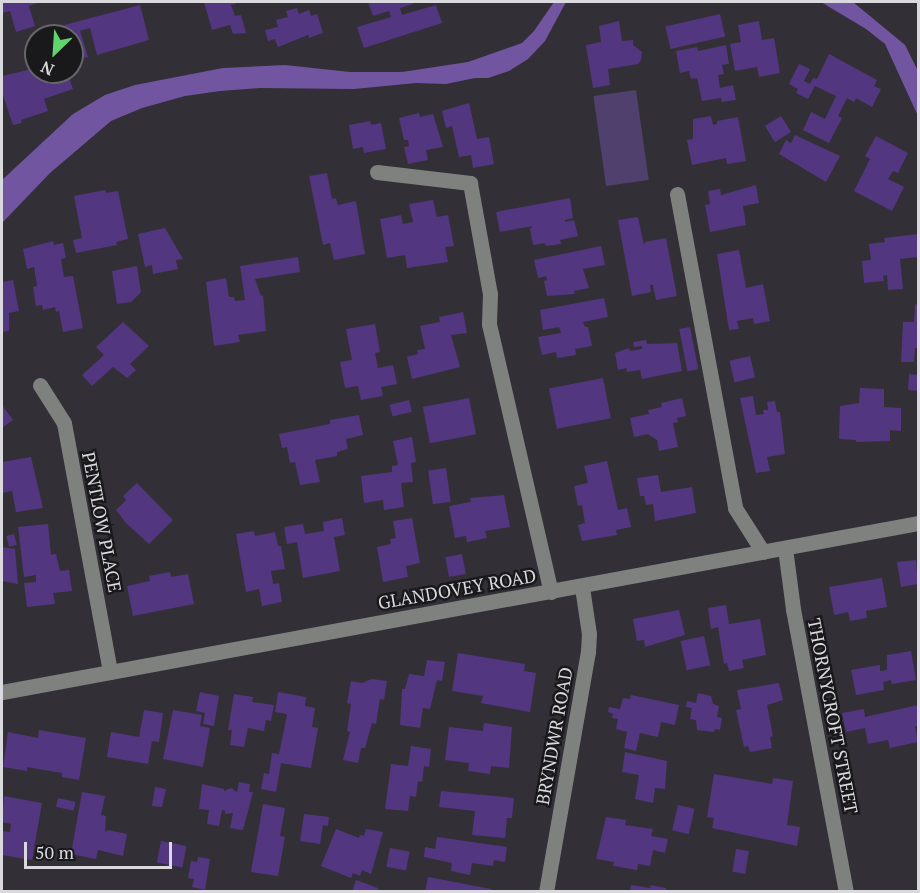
<!DOCTYPE html>
<html>
<head>
<meta charset="utf-8">
<style>
	body { margin:0 }
	#map { position:relative; width:920px; height:893px; overflow:hidden; background:#323036; font-family:"PT Serif",serif }
	div>[style] { position:absolute }
	[style*='--x'] { left:calc(var(--x)*1px); top:calc(var(--y)*1px); width:calc(var(--w)*1px); rotate:calc(var(--a)*1deg) }
	.green>* { inset:0; background:#50406e; transform-origin:0 0 }
	.water>* { inset:0; background:#7155a1 }
	.building>* { inset:0; background:#52367f; transform-origin:0 0 }
	.minor>* { height:15px; margin:-7.5px; padding:0 7.5px; transform-origin:7.5px; border-radius:7.5px; background:#7f817f }
	span { translate:-50% -50%; white-space:nowrap; text-align:center; line-height:1.15; -webkit-text-stroke:5px #19181b; paint-order:stroke }
	.street-label { font-size:18px; color:#dad9dd }
	.frame { position:absolute; inset:0; border:3px solid #dad9dd; pointer-events:none }
	.north { position:absolute; left:24px; top:24px; width:60px; height:60px; box-sizing:border-box; background:#19181b; border:2px solid #666569; border-radius:50%; rotate:205deg; font-size:16px; font-weight:700; line-height:24px; text-align:center; color:#dad9dd }
	.north::after { content:''; display:block; margin:auto; width:21px; height:27px; background:#60d56b; clip-path:polygon(50% 0,100% 100%,50% 72%,0 100%) }
	.scale { position:absolute; left:24px; top:842px; width:148px; height:27px; box-sizing:border-box; border:3px solid #dad9dd; border-top:0; padding-left:8px; font-size:18px; line-height:21px; white-space:nowrap; color:#dad9dd; -webkit-text-stroke:4px #19181b; paint-order:stroke }
</style>
</head>
<body>
<div id="map">
	<div class="green">
		<div style="left:636px;top:90px;width:91px;height:43px;rotate:82deg"></div>
	</div>
	<div class="water">
		<div style="clip-path:polygon(554px 2px,566px 2px,545px 41px,528px 59px,509px 71px,488px 78px,475px 78px,446px 84px,416px 83px,354px 89px,260px 88px,220px 91px,185px 96px,142px 108px,111px 121px,50px 173px,2px 223px,2px 180px,73px 114px,105px 95px,135px 85px,223px 68px,285px 65px,350px 72px,402px 72px,468px 62px,522px 43px,534px 31px)"></div>
		<div style="clip-path:polygon(821px 2px,853px 2px,905px 45px,918px 71px,918px 116px,885px 44px,866px 29px)"></div>
	</div>
	<div class="building">
		<div style="clip-path:polygon(2px 2px,41px 2px,29px 6px,35px 26px,16px 32px,10px 11px,2px 13px)"></div>
		<div style="clip-path:polygon(204px 2px,236px 2px,236px 4px,231px 5px,235px 16px,241px 15px,246px 33px,233px 34px,230px 25px,212px 30px)"></div>
		<div style="clip-path:polygon(368px 2px,413px 2px,413px 4px,400px 8px,402px 15px,436px 5px,442px 23px,364px 48px,357px 27px,391px 17px,389px 11px,373px 16px)"></div>
		<div style="clip-path:polygon(140px 5px,149px 40px,97px 55px,90px 28px,80px 31px,88px 57px,72px 61px,72px 36px,59px 36px,57px 27px)"></div>
		<div style="clip-path:polygon(297px 8px,299px 14px,309px 10px,311px 16px,317px 14px,323px 33px,309px 38px,308px 35px,278px 47px,275px 39px,268px 41px,265px 30px,278px 27px,276px 20px,288px 17px,286px 11px)"></div>
		<div style="left:720px;top:14px;width:23px;height:56px;rotate:77deg"></div>
		<div style="clip-path:polygon(619px 21px,622px 41px,633px 40px,633px 45px,642px 52px,641px 60px,638px 64px,608px 69px,610px 85px,593px 88px,586px 45px,601px 42px,599px 26px)"></div>
		<div style="clip-path:polygon(759px 21px,762px 40px,774px 38px,780px 73px,759px 77px,757px 67px,735px 71px,730px 44px,741px 42px,738px 25px)"></div>
		<div style="clip-path:polygon(726px 45px,729px 64px,722px 65px,724px 74px,718px 75px,720px 88px,733px 85px,736px 100px,722px 102px,721px 98px,702px 101px,697px 78px,691px 79px,689px 71px,680px 73px,676px 51px,697px 47px,698px 51px)"></div>
		<div style="clip-path:polygon(829px 54px,877px 80px,874px 86px,881px 89px,872px 107px,856px 98px,854px 102px,847px 98px,838px 116px,842px 118px,829px 143px,803px 130px,811px 112px,825px 119px,836px 96px,815px 86px,808px 99px,796px 93px,798px 89px,789px 84px,799px 64px,810px 69px,804px 81px,810px 84px,813px 78px,817px 79px)"></div>
		<div style="clip-path:polygon(36px 68px,36px 72px,67px 72px,73px 89px,44px 99px,48px 111px,21px 120px,22px 123px,13px 125px,2px 92px,2px 76px)"></div>
		<div style="clip-path:polygon(469px 103px,477px 139px,489px 137px,494px 164px,473px 168px,471px 155px,459px 157px,452px 126px,446px 128px,442px 111px)"></div>
		<div style="clip-path:polygon(419px 113px,420px 117px,433px 114px,443px 147px,426px 150px,428px 160px,408px 164px,404px 147px,409px 146px,408px 140px,404px 140px,399px 118px)"></div>
		<div style="clip-path:polygon(711px 116px,713px 125px,717px 124px,717px 121px,738px 117px,746px 161px,727px 164px,726px 158px,692px 165px,687px 140px,693px 139px,693px 119px)"></div>
		<div style="left:781px;top:116px;width:19px;height:19px;rotate:58deg"></div>
		<div style="clip-path:polygon(370px 121px,371px 125px,381px 123px,386px 149px,364px 153px,363px 147px,353px 149px,349px 125px)"></div>
		<div style="clip-path:polygon(795px 135px,840px 156px,826px 182px,779px 154px,786px 140px,791px 143px)"></div>
		<div style="clip-path:polygon(876px 136px,908px 153px,898px 173px,893px 171px,888px 179px,904px 187px,892px 211px,854px 191px,870px 159px,865px 156px)"></div>
		<div style="clip-path:polygon(327px 173px,332px 199px,336px 198px,338px 205px,356px 201px,365px 254px,334px 260px,330px 243px,323px 245px,309px 176px)"></div>
		<div style="clip-path:polygon(756px 185px,759px 203px,743px 206px,746px 225px,710px 232px,705px 205px,710px 204px,708px 191px,720px 189px,721px 195px)"></div>
		<div style="clip-path:polygon(105px 190px,106px 193px,118px 191px,128px 239px,116px 242px,117px 245px,76px 253px,73px 240px,82px 238px,74px 196px)"></div>
		<div style="clip-path:polygon(570px 198px,573px 218px,565px 220px,565px 222px,574px 220px,578px 236px,560px 240px,561px 244px,546px 246px,545px 243px,533px 245px,530px 229px,533px 226px,500px 232px,496px 212px)"></div>
		<div style="clip-path:polygon(433px 200px,437px 217px,448px 215px,454px 246px,445px 247px,448px 262px,407px 268px,405px 255px,387px 258px,380px 219px,401px 215px,403px 224px,413px 222px,409px 204px)"></div>
		<div style="clip-path:polygon(638px 217px,644px 245px,645px 242px,666px 238px,677px 296px,656px 300px,653px 285px,650px 285px,651px 292px,632px 296px,618px 220px)"></div>
		<div style="clip-path:polygon(165px 228px,183px 259px,176px 260px,178px 269px,153px 274px,152px 265px,145px 267px,138px 234px)"></div>
		<div style="clip-path:polygon(918px 234px,918px 257px,900px 259px,903px 289px,888px 290px,887px 275px,883px 276px,884px 281px,864px 283px,862px 261px,871px 260px,869px 244px,885px 242px,884px 238px)"></div>
		<div style="clip-path:polygon(53px 241px,54px 245px,63px 243px,66px 258px,61px 259px,64px 277px,73px 276px,83px 328px,63px 332px,59px 311px,56px 312px,55px 307px,43px 310px,42px 305px,36px 306px,33px 287px,37px 286px,34px 267px,27px 269px,23px 249px)"></div>
		<div style="clip-path:polygon(601px 246px,605px 265px,583px 269px,589px 288px,574px 291px,575px 294px,547px 296px,544px 281px,547px 280px,546px 276px,538px 278px,534px 260px)"></div>
		<div style="clip-path:polygon(739px 250px,746px 288px,763px 284px,770px 321px,754px 324px,753px 318px,737px 321px,739px 329px,729px 330px,717px 254px)"></div>
		<div style="clip-path:polygon(298px 257px,300px 272px,255px 279px,261px 296px,263px 295px,266px 331px,238px 335px,240px 342px,214px 346px,206px 282px,226px 278px,229px 297px,234px 297px,235px 301px,245px 300px,240px 266px)"></div>
		<div style="clip-path:polygon(137px 266px,141px 292px,131px 302px,117px 304px,112px 271px)"></div>
		<div style="clip-path:polygon(13px 280px,19px 311px,9px 313px,9px 331px,2px 332px,2px 282px)"></div>
		<div style="clip-path:polygon(604px 298px,608px 317px,583px 322px,585px 327px,588px 327px,592px 346px,575px 349px,576px 355px,557px 358px,556px 352px,542px 355px,538px 337px,561px 333px,559px 327px,543px 330px,540px 310px)"></div>
		<div style="clip-path:polygon(915px 304px,918px 305px,918px 348px,915px 348px,914px 362px,901px 362px,903px 322px,914px 322px)"></div>
		<div style="clip-path:polygon(463px 312px,467px 333px,451px 335px,460px 367px,412px 379px,407px 357px,418px 354px,417px 350px,425px 349px,420px 326px,440px 322px,439px 317px)"></div>
		<div style="clip-path:polygon(123px 322px,149px 346px,130px 364px,136px 370px,127px 378px,113px 367px,92px 386px,82px 375px,104px 355px,96px 347px)"></div>
		<div style="clip-path:polygon(375px 324px,380px 352px,375px 353px,378px 368px,393px 365px,397px 384px,381px 387px,383px 396px,361px 400px,358px 386px,345px 388px,340px 362px,352px 360px,346px 329px)"></div>
		<div style="left:690px;top:327px;width:43px;height:11px;rotate:79deg"></div>
		<div style="clip-path:polygon(646px 340px,647px 344px,677px 343px,682px 371px,642px 379px,640px 370px,627px 372px,626px 368px,618px 370px,615px 353px,629px 348px,630px 351px,642px 349px,642px 346px,634px 347px,633px 342px)"></div>
		<div style="left:750px;top:356px;width:22px;height:21px;rotate:77deg"></div>
		<div style="clip-path:polygon(909px 374px,918px 375px,918px 391px,908px 390px)"></div>
		<div style="left:603px;top:378px;width:41px;height:55px;rotate:79deg"></div>
		<div style="clip-path:polygon(860px 388px,884px 389px,884px 407px,901px 408px,901px 431px,890px 430px,890px 441px,856px 442px,856px 440px,839px 439px,840px 406px,859px 403px)"></div>
		<div style="clip-path:polygon(753px 396px,756px 415px,764px 414px,763px 410px,768px 410px,767px 402px,775px 401px,777px 412px,780px 412px,785px 454px,767px 457px,770px 471px,756px 473px,740px 398px)"></div>
		<div style="left:469px;top:398px;width:37px;height:47px;rotate:79deg"></div>
		<div style="clip-path:polygon(682px 398px,686px 416px,677px 418px,678px 422px,673px 423px,678px 447px,659px 451px,657px 440px,648px 434px,634px 437px,630px 418px,649px 414px,648px 410px,662px 407px,661px 403px)"></div>
		<div style="left:409px;top:400px;width:12px;height:20px;rotate:76deg"></div>
		<div style="clip-path:polygon(2px 405px,13px 420px,2px 428px)"></div>
		<div style="clip-path:polygon(359px 415px,363px 435px,346px 439px,348px 449px,337px 452px,337px 456px,315px 460px,320px 482px,300px 485px,295px 462px,290px 463px,287px 447px,282px 448px,279px 434px,330px 424px,330px 420px)"></div>
		<div style="clip-path:polygon(412px 437px,416px 462px,411px 463px,413px 482px,401px 483px,404px 507px,384px 510px,383px 500px,364px 503px,361px 476px,392px 472px,392px 466px,398px 465px,393px 441px)"></div>
		<div style="clip-path:polygon(31px 457px,43px 508px,16px 512px,12px 491px,2px 493px,2px 462px)"></div>
		<div style="clip-path:polygon(607px 461px,618px 510px,627px 508px,631px 527px,616px 530px,617px 535px,582px 541px,578px 525px,585px 523px,582px 505px,578px 506px,574px 486px,588px 483px,584px 466px)"></div>
		<div style="left:446px;top:468px;width:34px;height:18px;rotate:82deg"></div>
		<div style="clip-path:polygon(658px 475px,661px 492px,692px 487px,696px 513px,655px 521px,653px 504px,646px 505px,644px 496px,640px 496px,637px 478px)"></div>
		<div style="clip-path:polygon(137px 483px,173px 520px,149px 544px,126px 523px,116px 510px,126px 500px,123px 496px)"></div>
		<div style="clip-path:polygon(504px 495px,510px 527px,485px 531px,487px 538px,467px 542px,466px 536px,455px 538px,449px 506px,471px 502px,470px 498px)"></div>
		<div style="clip-path:polygon(342px 518px,345px 535px,334px 537px,340px 571px,303px 578px,297px 542px,287px 544px,284px 527px,303px 524px,305px 534px,324px 531px,323px 522px)"></div>
		<div style="clip-path:polygon(412px 518px,420px 563px,406px 566px,408px 577px,383px 582px,377px 547px,391px 544px,390px 539px,396px 538px,393px 521px)"></div>
		<div style="clip-path:polygon(48px 524px,51px 555px,56px 554px,60px 571px,69px 570px,72px 591px,53px 593px,55px 604px,27px 607px,24px 583px,36px 582px,36px 575px,24px 577px,18px 527px)"></div>
		<div style="clip-path:polygon(254px 531px,255px 536px,275px 532px,278px 546px,281px 546px,285px 569px,271px 571px,273px 584px,279px 583px,282px 602px,262px 606px,259px 589px,246px 592px,236px 534px)"></div>
		<div style="left:14px;top:534px;width:11px;height:8px;rotate:75deg"></div>
		<div style="clip-path:polygon(2px 547px,15px 549px,18px 584px,2px 581px)"></div>
		<div style="left:462px;top:554px;width:20px;height:17px;rotate:79deg"></div>
		<div style="clip-path:polygon(916px 560px,918px 584px,901px 587px,897px 562px)"></div>
		<div style="clip-path:polygon(170px 572px,171px 577px,188px 574px,194px 604px,133px 616px,127px 586px,150px 581px,149px 576px)"></div>
		<div style="clip-path:polygon(882px 578px,887px 607px,866px 611px,867px 618px,850px 621px,848px 612px,834px 615px,829px 587px)"></div>
		<div style="clip-path:polygon(726px 605px,729px 624px,760px 619px,766px 655px,742px 660px,744px 668px,729px 671px,727px 663px,724px 664px,718px 627px,711px 629px,708px 608px)"></div>
		<div style="clip-path:polygon(679px 610px,685px 635px,645px 647px,644px 640px,637px 641px,633px 619px)"></div>
		<div style="left:704px;top:636px;width:30px;height:24px;rotate:78deg"></div>
		<div style="clip-path:polygon(911px 651px,916px 680px,892px 684px,891px 680px,883px 682px,884px 690px,856px 695px,851px 670px,880px 665px,880px 671px,887px 670px,887px 655px)"></div>
		<div style="clip-path:polygon(458px 653px,525px 664px,524px 671px,536px 673px,530px 712px,481px 703px,483px 696px,452px 691px)"></div>
		<div style="clip-path:polygon(427px 660px,445px 662px,442px 681px,437px 680px,430px 709px,423px 708px,420px 728px,400px 725px,402px 689px,405px 689px,409px 674px,424px 676px)"></div>
		<div style="clip-path:polygon(372px 679px,387px 681px,384px 700px,380px 699px,376px 724px,372px 723px,365px 748px,361px 748px,358px 763px,343px 760px,350px 732px,347px 731px,351px 704px,347px 703px,351px 681px,362px 683px)"></div>
		<div style="clip-path:polygon(779px 683px,783px 700px,767px 705px,773px 736px,770px 737px,772px 748px,750px 752px,748px 746px,744px 747px,736px 710px,741px 709px,737px 690px)"></div>
		<div style="clip-path:polygon(200px 692px,219px 696px,214px 726px,203px 724px,205px 713px,196px 711px)"></div>
		<div style="clip-path:polygon(278px 692px,306px 697px,305px 706px,315px 708px,312px 727px,318px 728px,311px 768px,281px 763px,276px 792px,261px 789px,264px 773px,269px 774px,272px 753px,279px 754px,285px 725px,287px 714px,275px 712px)"></div>
		<div style="clip-path:polygon(698px 693px,711px 696px,713px 704px,719px 706px,717px 717px,722px 718px,720px 730px,715px 729px,714px 732px,697px 730px,696px 720px,690px 719px,692px 708px,686px 707px,687px 701px,696px 703px)"></div>
		<div style="clip-path:polygon(234px 694px,253px 697px,252px 702px,274px 705px,271px 721px,266px 720px,264px 731px,248px 728px,244px 747px,230px 745px,232px 730px,228px 730px)"></div>
		<div style="clip-path:polygon(631px 695px,679px 705px,675px 725px,661px 722px,658px 737px,640px 733px,636px 751px,624px 748px,627px 732px,616px 729px,618px 719px,612px 718px,613px 714px,608px 712px,609px 707px,620px 709px,623px 698px,630px 699px)"></div>
		<div style="clip-path:polygon(918px 705px,918px 726px,915px 726px,918px 742px,890px 748px,888px 740px,868px 744px,865px 728px,846px 732px,842px 713px,864px 709px,865px 717px)"></div>
		<div style="clip-path:polygon(144px 710px,163px 713px,159px 742px,152px 741px,148px 764px,107px 757px,111px 732px,139px 737px)"></div>
		<div style="clip-path:polygon(173px 710px,202px 715px,200px 726px,210px 728px,203px 767px,163px 759px)"></div>
		<div style="clip-path:polygon(484px 723px,512px 727px,509px 768px,491px 766px,490px 774px,468px 771px,469px 763px,445px 760px,449px 727px,483px 731px)"></div>
		<div style="clip-path:polygon(39px 730px,86px 738px,79px 780px,62px 777px,62px 773px,27px 767px,27px 771px,3px 767px,8px 732px,38px 738px)"></div>
		<div style="clip-path:polygon(411px 746px,431px 749px,429px 767px,424px 766px,422px 782px,418px 781px,416px 797px,410px 796px,408px 811px,385px 809px,391px 764px,408px 766px)"></div>
		<div style="clip-path:polygon(625px 752px,667px 761px,665px 789px,655px 788px,653px 803px,635px 799px,639px 775px,622px 772px)"></div>
		<div style="clip-path:polygon(714px 774px,772px 784px,773px 778px,793px 781px,787px 825px,800px 827px,797px 846px,712px 828px,714px 818px,707px 817px)"></div>
		<div style="clip-path:polygon(239px 782px,250px 784px,249px 792px,253px 792px,243px 830px,230px 828px,233px 813px,225px 814px,225px 811px,222px 810px,219px 826px,207px 824px,209px 810px,199px 809px,202px 784px,224px 789px,224px 791px,231px 788px,237px 792px)"></div>
		<div style="clip-path:polygon(155px 787px,166px 789px,162px 807px,152px 806px)"></div>
		<div style="clip-path:polygon(441px 791px,514px 798px,512px 818px,507px 818px,505px 838px,472px 835px,475px 811px,439px 807px)"></div>
		<div style="clip-path:polygon(82px 792px,105px 796px,101px 815px,106px 816px,105px 832px,108px 830px,127px 834px,123px 856px,98px 850px,96px 859px,71px 854px)"></div>
		<div style="clip-path:polygon(4px 796px,42px 803px,32px 860px,2px 855px,2px 831px,10px 832px,11px 824px,2px 822px)"></div>
		<div style="left:58px;top:798px;width:18px;height:9px;rotate:13deg"></div>
		<div style="clip-path:polygon(263px 804px,285px 808px,280px 836px,285px 837px,278px 876px,251px 872px)"></div>
		<div style="left:678px;top:805px;width:17px;height:26px;rotate:13deg"></div>
		<div style="clip-path:polygon(304px 814px,329px 817px,328px 826px,323px 825px,320px 844px,300px 841px)"></div>
		<div style="clip-path:polygon(606px 817px,626px 820px,625px 825px,653px 829px,651px 836px,668px 839px,665px 853px,653px 850px,650px 866px,638px 864px,637px 870px,613px 866px,614px 862px,596px 859px)"></div>
		<div style="clip-path:polygon(336px 829px,359px 838px,360px 835px,364px 836px,366px 829px,383px 832px,371px 874px,362px 870px,360px 876px,353px 873px,351px 878px,321px 866px)"></div>
		<div style="clip-path:polygon(437px 837px,507px 847px,505px 862px,494px 860px,493px 866px,472px 863px,470px 875px,451px 871px,452px 863px,424px 857px,425px 847px,435px 849px)"></div>
		<div style="left:161px;top:841px;width:26px;height:22px;rotate:11deg"></div>
		<div style="left:390px;top:848px;width:20px;height:19px;rotate:11deg"></div>
		<div style="left:736px;top:849px;width:13px;height:23px;rotate:9deg"></div>
		<div style="clip-path:polygon(198px 857px,210px 859px,205px 890px,192px 887px,194px 879px,188px 878px,191px 861px,197px 862px)"></div>
		<div style="clip-path:polygon(428px 877px,491px 889px,491px 892px,425px 892px)"></div>
		<div style="clip-path:polygon(356px 880px,378px 888px,377px 892px,352px 892px)"></div>
		<div style="clip-path:polygon(631px 885px,650px 888px,651px 885px,666px 888px,666px 892px,630px 892px)"></div>
	</div>
	<div class="minor">
		<div style="--x:377;--y:172;--w:94;--a:6.7"></div>
		<div style="--x:470;--y:183;--w:113;--a:79.8"></div>
		<div style="--x:490;--y:294;--w:30;--a:92"></div>
		<div style="--x:489;--y:324;--w:275;--a:77"></div>
		<div style="--x:677;--y:194;--w:319;--a:79.5"></div>
		<div style="--x:735;--y:508;--w:52;--a:57.5"></div>
		<div style="--x:40;--y:385;--w:45;--a:57.7"></div>
		<div style="--x:64;--y:423;--w:253;--a:79.5"></div>
		<div style="--x:785;--y:548;--w:62;--a:82.5"></div>
		<div style="--x:793;--y:609;--w:288;--a:79.4"></div>
		<div style="--x:2;--y:692;--w:931;--a:-10.45"></div>
		<div style="--x:546;--y:892;--w:244;--a:-80.1"></div>
		<div style="--x:588;--y:652;--w:18;--a:-87"></div>
		<div style="--x:589;--y:634;--w:48;--a:-98.5"></div>
	</div>
	<div class="street-label">
		<span style="left:102px;top:522px;rotate:79deg">PENTLOW PLACE</span>
		<span style="left:457px;top:589px;rotate:-10deg">GLANDOVEY ROAD</span>
		<span style="left:833px;top:716px;rotate:79deg">THORNYCROFT STREET</span>
		<span style="left:554px;top:736px;rotate:-80deg">BRYNDWR ROAD</span>
	</div>
	<div class="frame"></div>
	<div class="north">N</div>
	<div class="scale">50 m</div>
</div>
</body>
</html>
